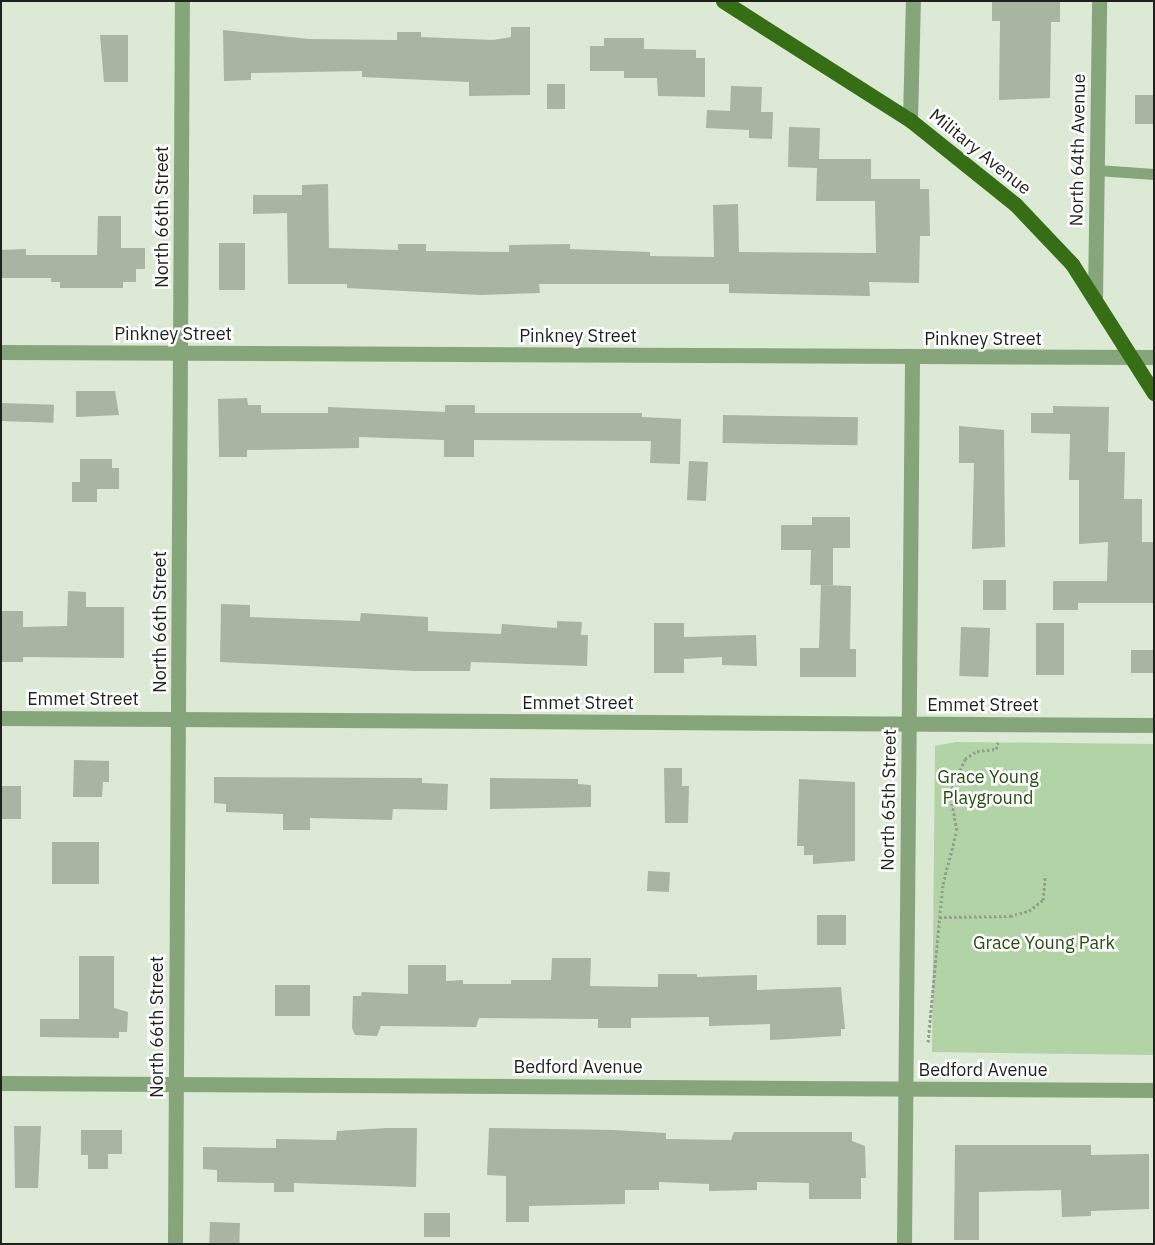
<!DOCTYPE html>
<html>
<head>
<meta charset="utf-8">
<style>
	body { margin:0 }
	#map { position:relative; width:1155px; height:1245px; overflow:hidden; background:#dbe9d5; font-family:"IBM Plex Sans",sans-serif }
	div>[style] { position:absolute }
	[style*='--x'] { left:calc(var(--x)*1px); top:calc(var(--y)*1px); width:calc(var(--w)*1px); rotate:calc(var(--a)*1deg) }
	.green>* { inset:0; background:#b2d3a6 }
	.building>* { inset:0; background:#a7b5a1; transform-origin:0 0 }
	.path>* { height:3px; margin-top:-1.5px; transform-origin:0; background:repeating-linear-gradient(90deg,#939e8e 0 2.5px,transparent 0 5px) }
	.lane>* { height:11px; margin:-5.5px; padding:0 5.5px; transform-origin:5.5px; border-radius:5.5px; background:#87a57a }
	.street>* { height:15px; margin:-7.5px; padding:0 7.5px; transform-origin:7.5px; border-radius:7.5px; background:#87a57a }
	.primary>* { height:15px; margin:-7.5px; padding:0 7.5px; transform-origin:7.5px; border-radius:7.5px; background:#366e16 }
	span { translate:-50% -50%; white-space:nowrap; text-align:center; line-height:1.15; -webkit-text-stroke:5px #fff; paint-order:stroke }
	.street-label { font-size:18px; color:#1d231b }
	.park-label { font-size:18px; color:#264e11 }
	.frame { position:absolute; inset:0; border:2px solid #1d231b; pointer-events:none }
</style>
</head>
<body>
<div id="map">
	<div class="green">
		<div style="clip-path:polygon(956px 742px,1154px 744px,1154px 1055px,932px 1052px,935px 746px)"></div>
	</div>
	<div class="building">
		<div style="clip-path:polygon(992px 1px,1060px 1px,1060px 22px,1051px 22px,1050px 98px,999px 100px,1000px 21px,992px 21px)"></div>
		<div style="clip-path:polygon(511px 27px,530px 27px,530px 95px,469px 96px,469px 82px,362px 77px,362px 71px,251px 73px,251px 80px,224px 81px,223px 30px,309px 39px,397px 40px,397px 32px,421px 32px,421px 37px,493px 40px,511px 37px)"></div>
		<div style="clip-path:polygon(100px 35px,128px 35px,128px 82px,104px 82px)"></div>
		<div style="clip-path:polygon(604px 38px,644px 38px,644px 49px,696px 50px,696px 58px,705px 58px,705px 97px,658px 96px,657px 78px,624px 78px,624px 71px,590px 71px,590px 46px,604px 46px)"></div>
		<div style="left:547px;top:84px;width:18px;height:25px"></div>
		<div style="clip-path:polygon(731px 86px,762px 87px,761px 112px,773px 112px,772px 139px,749px 138px,749px 130px,706px 128px,707px 110px,730px 111px)"></div>
		<div style="left:1135px;top:95px;width:19px;height:29px"></div>
		<div style="clip-path:polygon(789px 127px,820px 128px,819px 159px,871px 159px,871px 179px,920px 179px,920px 189px,929px 189px,930px 236px,920px 236px,919px 283px,869px 282px,870px 296px,729px 293px,729px 284px,539px 284px,540px 293px,480px 295px,347px 288px,347px 284px,288px 284px,287px 213px,253px 214px,253px 195px,302px 195px,302px 185px,328px 184px,329px 248px,398px 250px,398px 244px,426px 244px,426px 251px,509px 252px,509px 245px,570px 244px,570px 249px,650px 252px,650px 256px,714px 257px,713px 205px,738px 204px,739px 252px,876px 253px,875px 201px,816px 201px,817px 168px,788px 167px)"></div>
		<div style="clip-path:polygon(98px 216px,121px 216px,121px 248px,145px 248px,145px 269px,136px 269px,136px 282px,123px 282px,123px 288px,60px 288px,60px 282px,51px 282px,51px 278px,1px 278px,1px 250px,26px 249px,26px 255px,97px 255px)"></div>
		<div style="left:219px;top:243px;width:26px;height:47px"></div>
		<div style="clip-path:polygon(76px 391px,115px 391px,119px 415px,76px 417px)"></div>
		<div style="clip-path:polygon(247px 398px,248px 405px,261px 405px,261px 413px,328px 413px,328px 407px,445px 412px,445px 405px,475px 405px,475px 413px,642px 413px,642px 417px,681px 419px,680px 464px,650px 463px,651px 441px,474px 440px,474px 457px,444px 457px,444px 440px,359px 437px,359px 448px,247px 450px,247px 457px,219px 457px,218px 399px)"></div>
		<div style="left:1px;top:403px;width:53px;height:18px;rotate:2deg"></div>
		<div style="clip-path:polygon(1053px 406px,1109px 407px,1108px 452px,1125px 452px,1124px 499px,1142px 499px,1142px 542px,1154px 542px,1154px 603px,1078px 603px,1078px 610px,1053px 610px,1053px 581px,1107px 581px,1108px 542px,1079px 544px,1079px 480px,1069px 480px,1070px 434px,1031px 433px,1031px 413px,1053px 413px)"></div>
		<div style="left:723px;top:415px;width:135px;height:28px;rotate:1deg"></div>
		<div style="clip-path:polygon(959px 426px,1004px 430px,1005px 547px,972px 549px,974px 463px,959px 463px)"></div>
		<div style="clip-path:polygon(80px 459px,112px 459px,112px 468px,119px 468px,119px 489px,97px 489px,97px 502px,72px 502px,72px 482px,80px 482px)"></div>
		<div style="left:689px;top:461px;width:19px;height:39px;rotate:3deg"></div>
		<div style="clip-path:polygon(812px 517px,850px 517px,850px 548px,833px 548px,833px 585px,810px 585px,811px 550px,781px 550px,781px 525px,812px 525px)"></div>
		<div style="left:983px;top:580px;width:23px;height:30px"></div>
		<div style="clip-path:polygon(821px 585px,851px 586px,850px 649px,856px 649px,856px 677px,800px 677px,800px 648px,819px 648px)"></div>
		<div style="clip-path:polygon(68px 591px,86px 592px,86px 607px,124px 607px,124px 658px,23px 657px,23px 662px,1px 662px,1px 611px,23px 611px,23px 627px,67px 626px)"></div>
		<div style="clip-path:polygon(221px 604px,250px 605px,250px 617px,360px 621px,361px 613px,428px 617px,428px 631px,501px 634px,502px 624px,557px 628px,557px 621px,582px 622px,581px 635px,588px 635px,587px 666px,471px 662px,470px 671px,416px 671px,220px 662px)"></div>
		<div style="clip-path:polygon(654px 623px,684px 623px,684px 637px,756px 635px,757px 666px,722px 665px,722px 657px,684px 659px,684px 673px,654px 673px)"></div>
		<div style="left:1036px;top:623px;width:28px;height:52px"></div>
		<div style="left:961px;top:627px;width:29px;height:49px;rotate:2deg"></div>
		<div style="left:1131px;top:650px;width:23px;height:23px"></div>
		<div style="clip-path:polygon(74px 760px,109px 761px,109px 782px,103px 782px,102px 797px,73px 797px)"></div>
		<div style="clip-path:polygon(664px 768px,682px 768px,682px 786px,689px 786px,688px 823px,665px 823px)"></div>
		<div style="clip-path:polygon(214px 777px,422px 778px,422px 783px,448px 784px,447px 810px,393px 809px,392px 820px,310px 818px,310px 830px,283px 830px,283px 814px,226px 812px,226px 804px,214px 803px)"></div>
		<div style="clip-path:polygon(490px 778px,578px 779px,578px 784px,591px 785px,591px 807px,490px 809px)"></div>
		<div style="clip-path:polygon(799px 779px,855px 782px,855px 861px,813px 864px,813px 855px,804px 855px,804px 846px,797px 846px)"></div>
		<div style="left:1px;top:786px;width:20px;height:33px"></div>
		<div style="left:52px;top:842px;width:47px;height:42px"></div>
		<div style="left:648px;top:871px;width:22px;height:20px;rotate:3deg"></div>
		<div style="left:817px;top:915px;width:29px;height:30px"></div>
		<div style="clip-path:polygon(79px 956px,114px 956px,114px 1008px,128px 1012px,127px 1032px,119px 1032px,119px 1038px,40px 1037px,40px 1019px,79px 1019px)"></div>
		<div style="clip-path:polygon(552px 958px,591px 958px,590px 986px,658px 987px,658px 974px,697px 974px,697px 977px,757px 975px,757px 990px,841px 987px,845px 1029px,841px 1029px,841px 1036px,770px 1040px,770px 1024px,709px 1026px,709px 1017px,631px 1018px,631px 1028px,598px 1028px,598px 1019px,479px 1018px,476px 1027px,381px 1026px,377px 1036px,355px 1035px,352px 1028px,353px 996px,361px 996px,362px 992px,408px 994px,408px 965px,446px 965px,446px 981px,463px 980px,463px 984px,511px 984px,511px 980px,551px 980px)"></div>
		<div style="left:275px;top:985px;width:35px;height:31px"></div>
		<div style="clip-path:polygon(14px 1126px,41px 1126px,38px 1188px,15px 1188px)"></div>
		<div style="clip-path:polygon(387px 1128px,417px 1128px,416px 1187px,294px 1183px,294px 1192px,274px 1192px,274px 1183px,217px 1182px,217px 1170px,203px 1169px,203px 1147px,276px 1148px,276px 1139px,336px 1140px,337px 1131px)"></div>
		<div style="clip-path:polygon(489px 1128px,613px 1130px,666px 1133px,666px 1139px,731px 1140px,734px 1132px,852px 1132px,852px 1141px,865px 1146px,866px 1178px,861px 1178px,861px 1199px,809px 1199px,809px 1183px,757px 1182px,757px 1190px,709px 1191px,709px 1184px,659px 1182px,659px 1190px,625px 1190px,625px 1204px,529px 1206px,529px 1222px,506px 1222px,506px 1176px,487px 1175px)"></div>
		<div style="clip-path:polygon(81px 1130px,122px 1130px,122px 1154px,108px 1154px,108px 1169px,88px 1169px,88px 1155px,81px 1155px)"></div>
		<div style="clip-path:polygon(955px 1145px,1091px 1145px,1091px 1155px,1149px 1154px,1149px 1209px,1091px 1211px,1091px 1216px,1062px 1217px,1061px 1190px,979px 1192px,979px 1240px,954px 1240px)"></div>
		<div style="left:424px;top:1213px;width:26px;height:24px"></div>
		<div style="left:210px;top:1222px;width:30px;height:22px;rotate:2deg"></div>
	</div>
	<div class="path">
		<div style="--x:939;--y:917;--w:71;--a:-0.8"></div>
		<div style="--x:1010;--y:916;--w:20;--a:-15"></div>
		<div style="--x:1029;--y:911;--w:18;--a:-38"></div>
		<div style="--x:1043;--y:900;--w:25;--a:-85"></div>
		<div style="--x:928;--y:1042;--w:159;--a:-84.6"></div>
		<div style="--x:943;--y:884;--w:56;--a:-75.5"></div>
		<div style="--x:957;--y:830;--w:38;--a:-101"></div>
		<div style="--x:950;--y:793;--w:37;--a:-66"></div>
		<div style="--x:965;--y:759;--w:14;--a:-34"></div>
		<div style="--x:977;--y:751;--w:19;--a:-6"></div>
		<div style="--x:996;--y:749;--w:7;--a:-74"></div>
	</div>
	<div class="lane">
		<div style="--x:1097;--y:170;--w:57;--a:4"></div>
	</div>
	<div class="street">
		<div style="--x:910;--y:120;--w:119;--a:-88.6"></div>
		<div style="--x:1095;--y:298;--w:297;--a:-89.2"></div>
		<div style="--x:1;--y:352;--w:1153;--a:0.25"></div>
		<div style="--x:1;--y:718;--w:1153;--a:0.35"></div>
		<div style="--x:1;--y:1083;--w:1153;--a:0.35"></div>
		<div style="--x:175;--y:1244;--w:1243;--a:-89.68"></div>
		<div style="--x:904;--y:1244;--w:886;--a:-89.48"></div>
	</div>
	<div class="primary">
		<div style="--x:723;--y:1;--w:222;--a:32.5"></div>
		<div style="--x:910;--y:120;--w:134;--a:38.7"></div>
		<div style="--x:1015;--y:204;--w:83;--a:46.5"></div>
		<div style="--x:1072;--y:264;--w:153;--a:57.6"></div>
	</div>
	<div class="street-label">
		<span style="left:1078px;top:150px;rotate:-89deg">North 64th Avenue</span>
		<span style="left:980px;top:152px;rotate:39deg">Military Avenue</span>
		<span style="left:162px;top:217px;rotate:-90deg">North 66th Street</span>
		<span style="left:173px;top:334px">Pinkney Street</span>
		<span style="left:578px;top:336px">Pinkney Street</span>
		<span style="left:983px;top:339px">Pinkney Street</span>
		<span style="left:160px;top:622px;rotate:-90deg">North 66th Street</span>
		<span style="left:83px;top:699px">Emmet Street</span>
		<span style="left:578px;top:703px">Emmet Street</span>
		<span style="left:983px;top:705px">Emmet Street</span>
		<span style="left:889px;top:800px;rotate:-89deg">North 65th Street</span>
		<span style="left:157px;top:1027px;rotate:-90deg">North 66th Street</span>
		<span style="left:578px;top:1067px">Bedford Avenue</span>
		<span style="left:983px;top:1070px">Bedford Avenue</span>
	</div>
	<div class="park-label">
		<span style="left:988px;top:788px">Grace Young<br>Playground</span>
		<span style="left:1044px;top:943px">Grace Young Park</span>
	</div>
	<div class="frame"></div>
</div>
</body>
</html>
